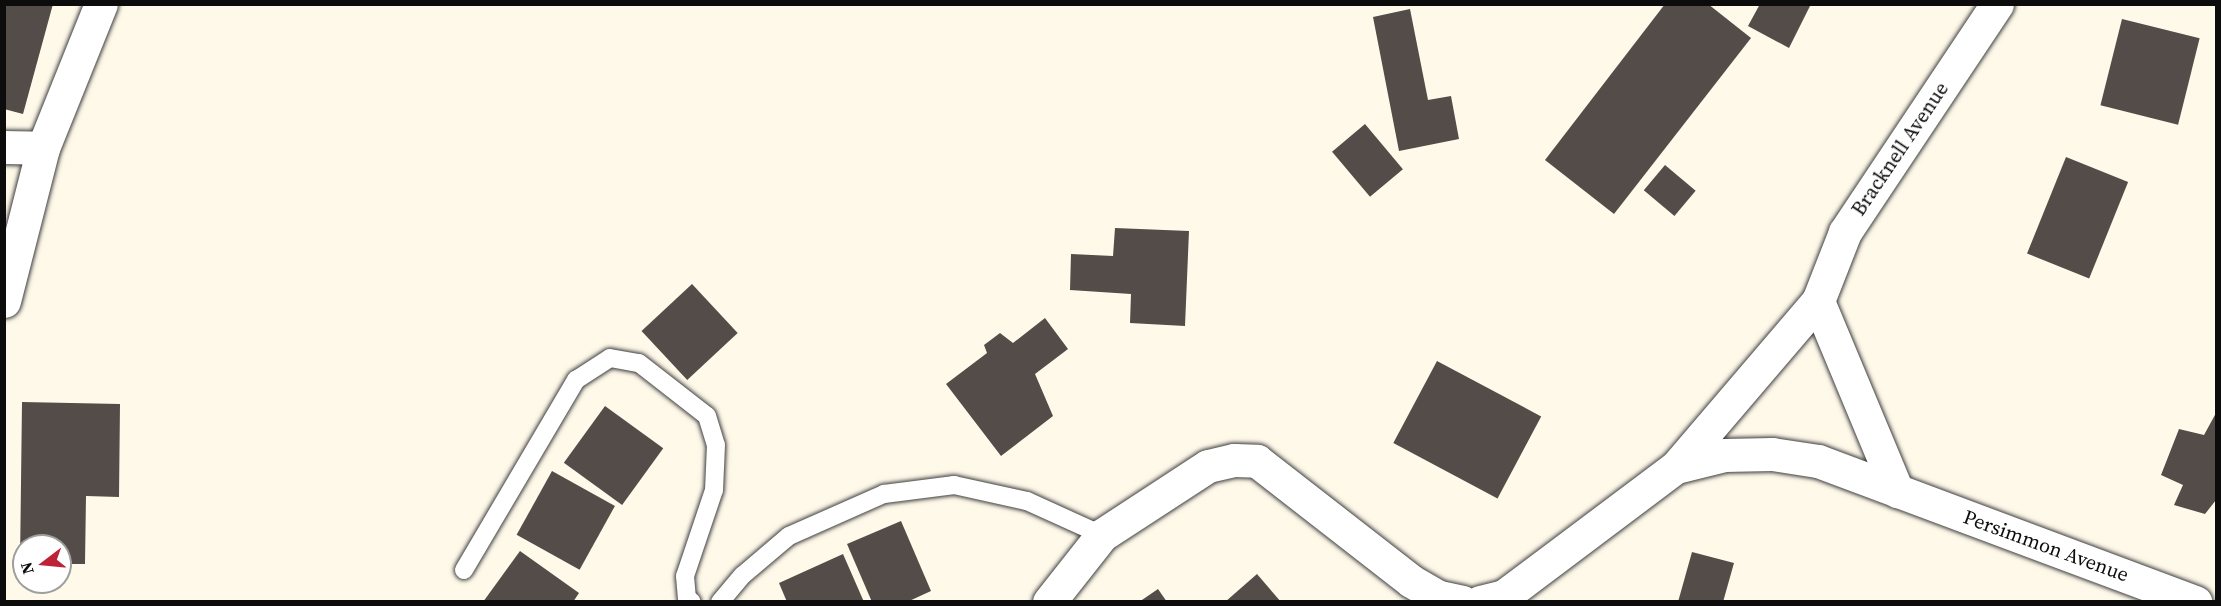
<!DOCTYPE html>
<html>
<head>
<meta charset="utf-8">
<style>
	body { margin:0 }
	#map { position:relative; width:2221px; height:606px; overflow:hidden; background:#fff9ea; font-family:"Source Serif 4",serif }
	div>[style] { position:absolute }
	[style*='--x'] { left:calc(var(--x)*1px); top:calc(var(--y)*1px); width:calc(var(--w)*1px); rotate:calc(var(--a)*1deg) }
	.building>* { inset:0; background:#544c48; transform-origin:0 0 }
	.roads { filter:drop-shadow(0 0 2px #3f3f3f) drop-shadow(0 0 2px #3f3f3f) }
	.service>* { height:18px; margin:-9px; padding:0 9px; transform-origin:9px; border-radius:9px; background:#fff }
	.minor>* { height:33px; margin:-16.5px; padding:0 16.5px; transform-origin:16.5px; border-radius:16.5px; background:#fff }
	span { translate:-50% -50%; white-space:nowrap; text-align:center; line-height:1.15; -webkit-text-stroke:6px #fff; paint-order:stroke }
	.street-label { font-size:20px; color:#0c0c0c }
	.frame { position:absolute; inset:0; border:6px solid #0c0c0c; pointer-events:none }
	.north { position:absolute; left:12px; top:534px; width:60px; height:60px; box-sizing:border-box; background:#fff; border:2px solid #9e9e9e; border-radius:50%; rotate:254deg; font-size:16px; font-weight:700; line-height:24px; text-align:center; color:#0c0c0c }
	.north::after { content:''; display:block; margin:auto; width:21px; height:27px; background:#bc2336; clip-path:polygon(50% 0,100% 100%,50% 72%,0 100%) }
</style>
</head>
<body>
<div id="map">
	<div class="building">
		<div style="clip-path:polygon(4px 4px,53px 4px,23px 114px,4px 109px)"></div>
		<div style="clip-path:polygon(1665px 4px,1708px 4px,1751px 38px,1614px 214px,1545px 160px)"></div>
		<div style="clip-path:polygon(1760px 4px,1811px 4px,1789px 48px,1748px 26px)"></div>
		<div style="clip-path:polygon(1410px 9px,1428px 100px,1451px 96px,1459px 139px,1399px 151px,1373px 17px)"></div>
		<div style="left:2122px;top:19px;width:80px;height:89px;rotate:14deg"></div>
		<div style="left:1365px;top:124px;width:59px;height:43px;rotate:50deg"></div>
		<div style="left:2066px;top:157px;width:67px;height:104px;rotate:22deg"></div>
		<div style="left:1665px;top:165px;width:40px;height:33px;rotate:40deg"></div>
		<div style="clip-path:polygon(1115px 228px,1189px 231px,1185px 326px,1130px 323px,1131px 294px,1070px 290px,1071px 254px,1113px 256px)"></div>
		<div style="left:692px;top:284px;width:67px;height:69px;rotate:47deg"></div>
		<div style="clip-path:polygon(1045px 318px,1068px 349px,1035px 374px,1053px 416px,1001px 456px,946px 384px,987px 353px,984px 345px,1000px 333px,1013px 343px)"></div>
		<div style="left:1437px;top:361px;width:118px;height:93px;rotate:28deg"></div>
		<div style="clip-path:polygon(22px 402px,120px 404px,119px 497px,86px 496px,85px 564px,60px 564px,60px 546px,24px 546px,24px 563px,20px 563px)"></div>
		<div style="left:605px;top:406px;width:72px;height:70px;rotate:36deg"></div>
		<div style="clip-path:polygon(2216px 413px,2216px 500px,2205px 514px,2174px 505px,2183px 485px,2161px 475px,2179px 429px,2204px 435px)"></div>
		<div style="left:552px;top:471px;width:72px;height:73px;rotate:29deg"></div>
		<div style="clip-path:polygon(901px 521px,931px 591px,907px 602px,872px 602px,847px 544px)"></div>
		<div style="clip-path:polygon(520px 551px,579px 593px,573px 602px,483px 602px)"></div>
		<div style="clip-path:polygon(1692px 552px,1734px 563px,1723px 602px,1678px 602px)"></div>
		<div style="clip-path:polygon(843px 554px,864px 602px,787px 602px,779px 583px)"></div>
		<div style="clip-path:polygon(1257px 574px,1281px 602px,1225px 602px)"></div>
		<div style="clip-path:polygon(1158px 589px,1167px 602px,1139px 602px)"></div>
	</div>
	<div class="roads">
		<div class="service">
			<div style="--x:464;--y:570;--w:221;--a:-59.5"></div>
			<div style="--x:576;--y:380;--w:40;--a:-32.9"></div>
			<div style="--x:610;--y:358;--w:29;--a:10"></div>
			<div style="--x:639;--y:363;--w:86;--a:37.9"></div>
			<div style="--x:707;--y:416;--w:30;--a:73"></div>
			<div style="--x:716;--y:445;--w:45;--a:92.5"></div>
			<div style="--x:714;--y:490;--w:91;--a:108.6"></div>
			<div style="--x:685;--y:576;--w:22;--a:85"></div>
			<div style="--x:687;--y:598;--w:6;--a:39"></div>
			<div style="--x:720;--y:602;--w:35;--a:-50"></div>
			<div style="--x:743;--y:575;--w:60;--a:-40.3"></div>
			<div style="--x:789;--y:536;--w:104;--a:-23.9"></div>
			<div style="--x:884;--y:494;--w:71;--a:-7.3"></div>
			<div style="--x:954;--y:485;--w:75;--a:12.4"></div>
			<div style="--x:1027;--y:501;--w:82;--a:24.4"></div>
		</div>
		<div class="minor">
			<div style="--x:4;--y:147;--w:39;--a:1"></div>
			<div style="--x:4;--y:301;--w:158;--a:-75.7"></div>
			<div style="--x:43;--y:148;--w:155;--a:-68.1"></div>
			<div style="--x:1818;--y:301;--w:206;--a:67.4"></div>
			<div style="--x:1676;--y:467;--w:218;--a:-49.5"></div>
			<div style="--x:1818;--y:301;--w:74;--a:-68.6"></div>
			<div style="--x:1845;--y:232;--w:274;--a:-56.3"></div>
			<div style="--x:1049;--y:602;--w:85;--a:-51.7"></div>
			<div style="--x:1102;--y:535;--w:126;--a:-33.1"></div>
			<div style="--x:1208;--y:466;--w:27;--a:-13"></div>
			<div style="--x:1234;--y:460;--w:23;--a:2"></div>
			<div style="--x:1257;--y:461;--w:195;--a:37.9"></div>
			<div style="--x:1411;--y:581;--w:32;--a:30"></div>
			<div style="--x:1439;--y:597;--w:24;--a:12"></div>
			<div style="--x:1480;--y:602;--w:25;--a:-14"></div>
			<div style="--x:1504;--y:596;--w:215;--a:-36.9"></div>
			<div style="--x:1676;--y:467;--w:49;--a:-14"></div>
			<div style="--x:1724;--y:455;--w:48;--a:-1.2"></div>
			<div style="--x:1772;--y:454;--w:47;--a:8.7"></div>
			<div style="--x:1818;--y:461;--w:403;--a:20.5"></div>
		</div>
	</div>
	<div class="street-label">
		<span style="left:1900px;top:149px;rotate:-56deg">Bracknell Avenue</span>
		<span style="left:2046px;top:546px;rotate:20deg">Persimmon Avenue</span>
	</div>
	<div class="frame"></div>
	<div class="north">N</div>
</div>
</body>
</html>
